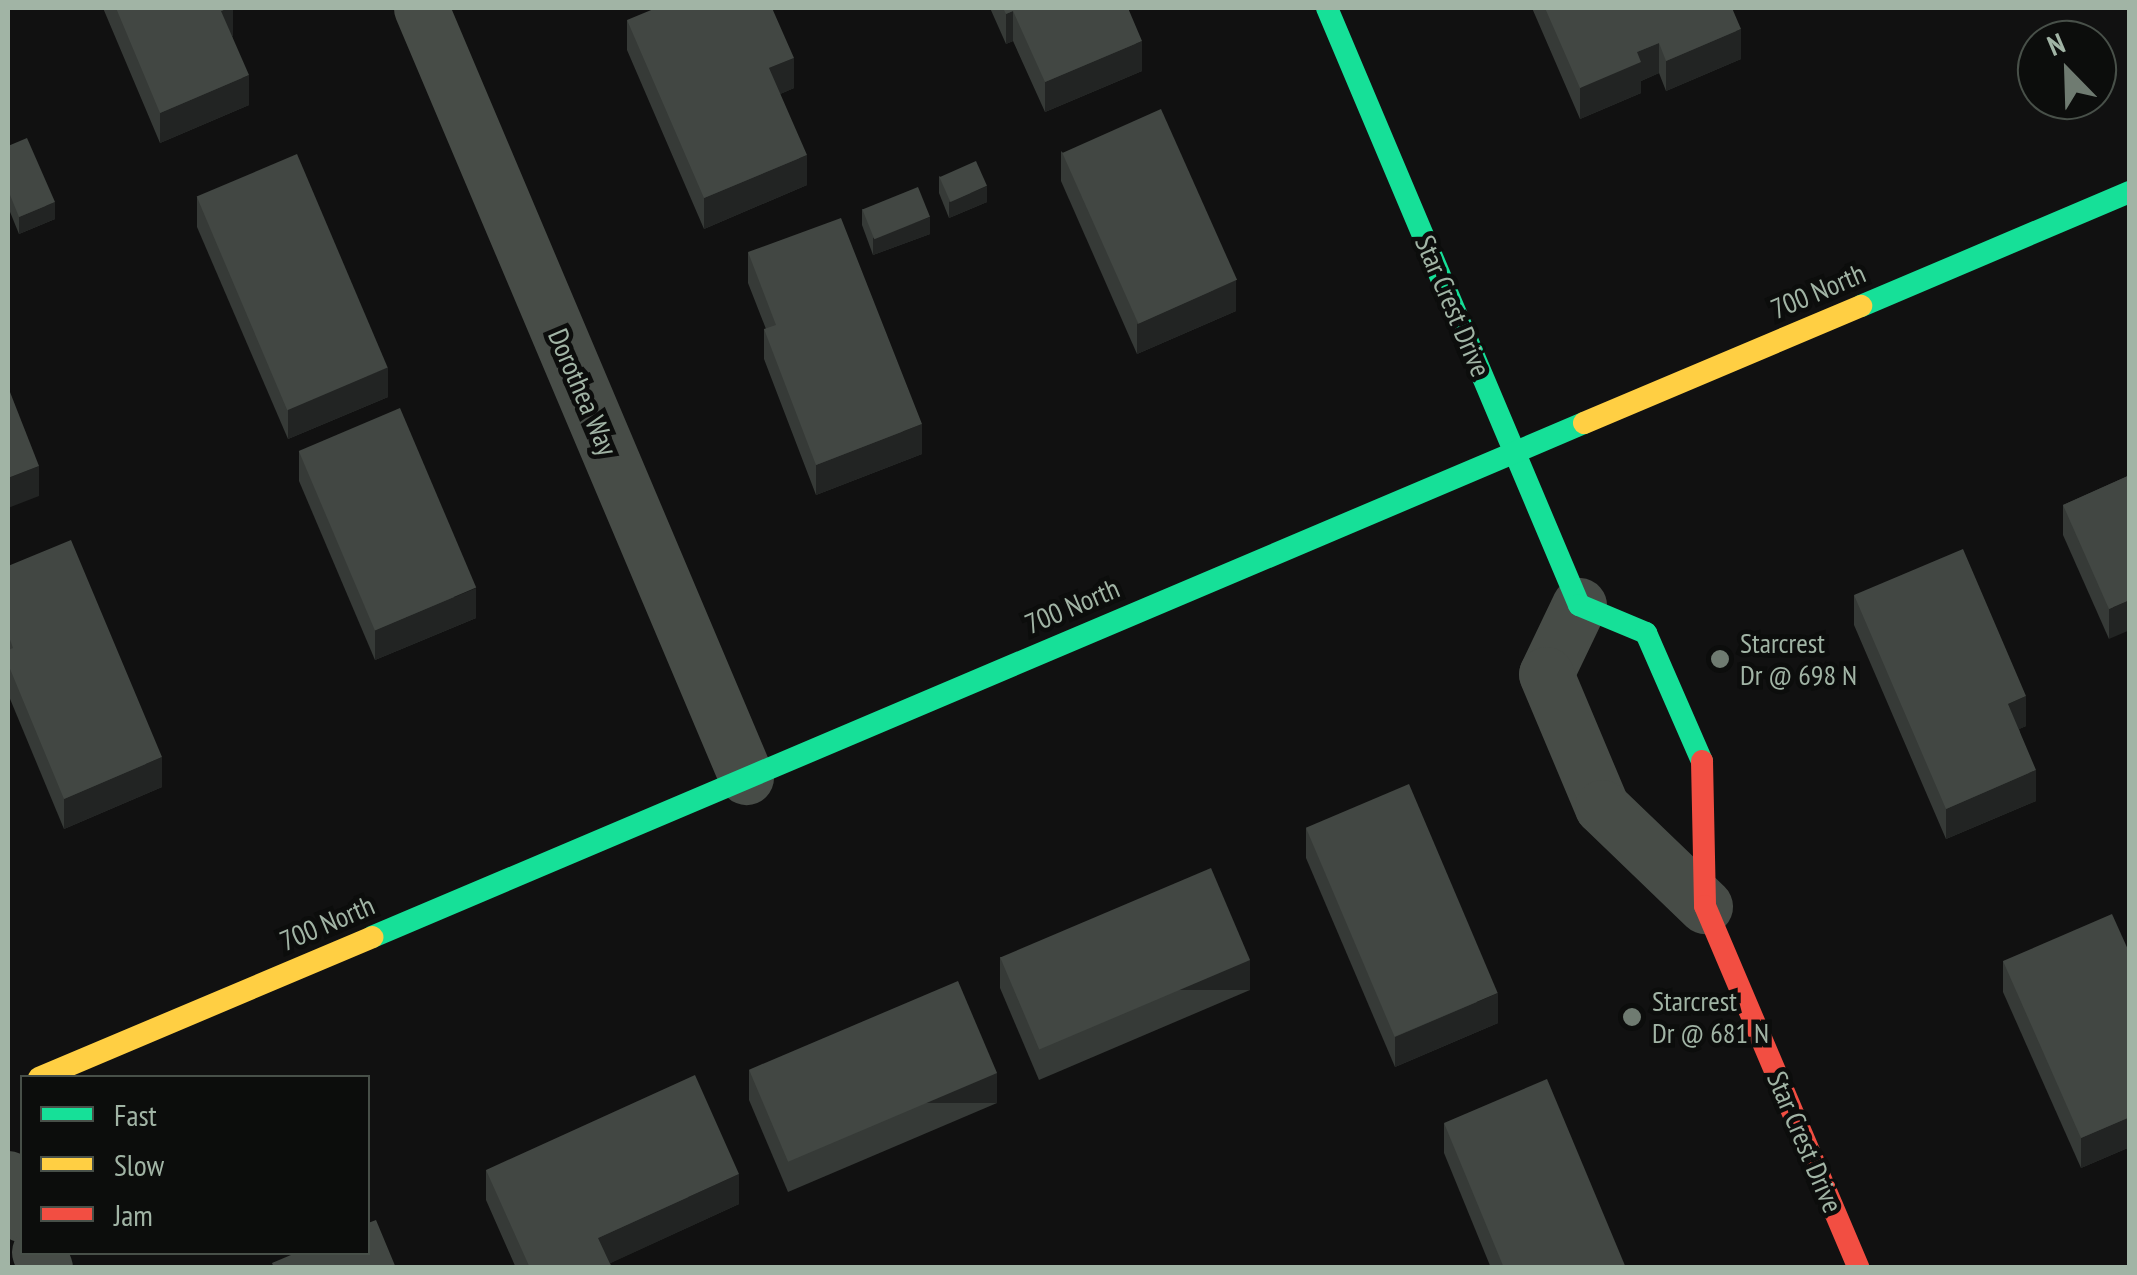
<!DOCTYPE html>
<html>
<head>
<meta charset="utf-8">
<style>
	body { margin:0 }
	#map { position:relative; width:2137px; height:1275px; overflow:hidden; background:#111; font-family:"PT Sans Narrow",sans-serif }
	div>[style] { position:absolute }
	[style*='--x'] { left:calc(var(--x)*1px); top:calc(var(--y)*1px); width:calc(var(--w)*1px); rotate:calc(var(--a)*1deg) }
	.street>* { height:55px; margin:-27.5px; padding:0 27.5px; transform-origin:27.5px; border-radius:27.5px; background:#474c47 }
	.fast>* { height:22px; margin:-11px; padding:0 11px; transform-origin:11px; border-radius:11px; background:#16e098 }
	.slow>* { height:22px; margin:-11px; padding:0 11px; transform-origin:11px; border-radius:11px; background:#ffcf43 }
	.jam>* { height:22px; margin:-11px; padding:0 11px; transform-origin:11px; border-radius:11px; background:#f24e42 }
	.wall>* { inset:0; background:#363a37 }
	.shaded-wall>* { inset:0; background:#222423; transform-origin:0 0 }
	.building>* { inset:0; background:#424743; transform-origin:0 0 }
	.dots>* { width:28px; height:28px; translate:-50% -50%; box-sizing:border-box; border:5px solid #0c0d0c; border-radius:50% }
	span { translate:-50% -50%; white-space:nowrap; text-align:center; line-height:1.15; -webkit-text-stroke:9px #0c0d0c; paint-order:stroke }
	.street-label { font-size:28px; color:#a1b4a5 }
	.poi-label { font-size:28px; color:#a1b4a5 }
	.left { translate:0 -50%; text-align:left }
	.frame { position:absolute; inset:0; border:10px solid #a1b4a5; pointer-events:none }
	.legend { position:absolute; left:20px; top:1075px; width:350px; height:180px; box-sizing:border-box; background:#0c0d0c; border:2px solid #485049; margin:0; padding:12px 18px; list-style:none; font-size:30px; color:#a1b4a5 }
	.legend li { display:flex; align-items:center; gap:20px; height:50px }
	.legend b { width:50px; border:2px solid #485049 }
	.north { position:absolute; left:2017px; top:20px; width:100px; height:100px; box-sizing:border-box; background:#0c0d0c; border:2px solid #485049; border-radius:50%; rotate:337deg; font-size:28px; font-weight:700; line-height:40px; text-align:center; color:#a1b4a5 }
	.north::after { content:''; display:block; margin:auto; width:35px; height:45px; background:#6f7b71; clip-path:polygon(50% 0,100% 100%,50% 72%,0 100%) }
</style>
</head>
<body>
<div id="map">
	<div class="street">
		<div style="--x:421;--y:8;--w:835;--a:67.09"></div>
		<div style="--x:1579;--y:605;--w:76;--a:115.6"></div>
		<div style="--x:1546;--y:674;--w:144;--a:67.2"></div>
		<div style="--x:1602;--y:807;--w:143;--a:43.9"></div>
		<div style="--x:8;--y:1178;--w:39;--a:69"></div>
		<div style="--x:39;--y:1252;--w:17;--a:69"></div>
	</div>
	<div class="fast">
		<div style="--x:1327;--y:8;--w:648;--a:67.11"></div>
		<div style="--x:1579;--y:605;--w:73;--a:22.7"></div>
		<div style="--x:1646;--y:633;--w:140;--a:66.4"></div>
		<div style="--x:1861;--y:306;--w:292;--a:-23"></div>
		<div style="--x:372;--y:937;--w:1316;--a:-22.98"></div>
	</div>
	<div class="slow">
		<div style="--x:1584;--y:423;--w:301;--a:-22.9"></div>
		<div style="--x:39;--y:1078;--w:362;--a:-22.9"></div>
	</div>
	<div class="jam">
		<div style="--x:1702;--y:761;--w:145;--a:88.8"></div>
		<div style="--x:1705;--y:906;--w:393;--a:67"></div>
	</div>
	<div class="wall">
		<div style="clip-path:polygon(103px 8px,233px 8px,232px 36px,249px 105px,160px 143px)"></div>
		<div style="clip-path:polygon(990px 8px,1128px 8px,1142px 71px,1045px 112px,1013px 41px,1006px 44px)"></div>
		<div style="clip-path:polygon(1532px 8px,1732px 8px,1741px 59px,1666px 91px,1659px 73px,1641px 81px,1641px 93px,1580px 119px)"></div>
		<div style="clip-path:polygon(627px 20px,794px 88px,780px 94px,807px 185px,704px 229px,627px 50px)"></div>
		<div style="clip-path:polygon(8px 146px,55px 219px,19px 234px,8px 207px)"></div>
		<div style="clip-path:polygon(1061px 151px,1236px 311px,1137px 354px,1061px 181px)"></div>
		<div style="clip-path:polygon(939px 176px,987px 202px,949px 218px,939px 193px)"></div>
		<div style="clip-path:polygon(197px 197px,388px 397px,288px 439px,197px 227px)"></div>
		<div style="clip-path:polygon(862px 209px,930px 234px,873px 255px,862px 225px)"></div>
		<div style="clip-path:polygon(748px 252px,922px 454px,816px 495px,764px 359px,764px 329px,766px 329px,748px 283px)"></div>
		<div style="clip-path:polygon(299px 451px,476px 618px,375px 660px,299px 481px)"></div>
		<div style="clip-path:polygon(2130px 475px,2109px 639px,2063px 535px,2063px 505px)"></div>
		<div style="clip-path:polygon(8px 566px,162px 787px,64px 829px,8px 694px)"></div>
		<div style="clip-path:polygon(1854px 595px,2026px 726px,2019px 729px,2036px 801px,1946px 839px,1854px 625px)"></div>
		<div style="clip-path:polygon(1306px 828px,1498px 1023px,1395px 1067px,1306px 858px)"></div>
		<div style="clip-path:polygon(2130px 954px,2130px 1147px,2081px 1168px,2003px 992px,2003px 961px)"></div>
		<div style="clip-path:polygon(1000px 957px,1250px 990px,1039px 1080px,1000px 988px)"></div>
		<div style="clip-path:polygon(749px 1070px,997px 1103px,788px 1192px,749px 1100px)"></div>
		<div style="clip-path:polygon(1444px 1123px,1626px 1268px,1491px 1268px,1444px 1153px)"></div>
		<div style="clip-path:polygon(486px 1170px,739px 1204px,610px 1263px,612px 1268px,516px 1268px,486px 1200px)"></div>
	</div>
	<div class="shaded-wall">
		<div style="clip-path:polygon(229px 8px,233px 8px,233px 36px,221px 41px,221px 11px)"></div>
		<div style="clip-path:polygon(1013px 11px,1013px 41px,1006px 44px,1006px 14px)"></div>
		<div style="clip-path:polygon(1741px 29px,1741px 59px,1666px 91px,1666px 61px)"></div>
		<div style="clip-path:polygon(1142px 41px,1142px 71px,1045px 112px,1045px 82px)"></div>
		<div style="clip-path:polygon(1659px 43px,1659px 73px,1641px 81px,1641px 93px,1580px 119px,1580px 88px,1637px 52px)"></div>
		<div style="clip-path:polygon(794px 58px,794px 88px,769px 99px,769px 68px)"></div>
		<div style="clip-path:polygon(249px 75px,249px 105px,160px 143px,160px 113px)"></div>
		<div style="clip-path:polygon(807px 155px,807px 185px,704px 229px,704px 198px)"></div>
		<div style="clip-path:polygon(987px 186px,987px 202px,949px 218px,949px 202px)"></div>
		<div style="clip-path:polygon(55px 202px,55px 219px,19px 234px,19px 217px)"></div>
		<div style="clip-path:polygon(930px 217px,930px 234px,873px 255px,873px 238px)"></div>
		<div style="clip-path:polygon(1236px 280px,1236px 311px,1137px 354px,1137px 324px)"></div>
		<div style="clip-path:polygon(388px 367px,388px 397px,288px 439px,288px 409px)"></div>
		<div style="clip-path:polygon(922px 424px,922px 454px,816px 495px,816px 465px)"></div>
		<div style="clip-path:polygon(39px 466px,39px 496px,8px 508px,8px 478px)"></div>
		<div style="clip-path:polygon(476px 588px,476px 618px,375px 660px,375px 630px)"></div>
		<div style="clip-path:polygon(2130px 600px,2130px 630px,2109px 639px,2109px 609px)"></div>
		<div style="clip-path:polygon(2026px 696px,2026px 726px,2008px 734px,2008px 704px)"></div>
		<div style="clip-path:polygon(162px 757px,162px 787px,64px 829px,64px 799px)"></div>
		<div style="clip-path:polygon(2036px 770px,2036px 801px,1946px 839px,1946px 809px)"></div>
		<div style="left:1250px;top:960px;width:30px;height:229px;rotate:90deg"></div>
		<div style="clip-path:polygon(1498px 993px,1498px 1023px,1395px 1067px,1395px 1037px)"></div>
		<div style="left:997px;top:1073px;width:30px;height:227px;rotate:90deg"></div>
		<div style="clip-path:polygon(2130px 1117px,2130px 1147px,2081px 1168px,2081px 1138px)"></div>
		<div style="clip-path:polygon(739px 1174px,739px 1204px,600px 1268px,598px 1238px)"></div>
	</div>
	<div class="building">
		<div style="clip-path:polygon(116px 8px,229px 8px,221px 11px,249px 75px,160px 113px)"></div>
		<div style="clip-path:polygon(656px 8px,772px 8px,794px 58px,769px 68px,807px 155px,704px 198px,627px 20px)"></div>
		<div style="clip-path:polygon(1003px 8px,1128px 8px,1142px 41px,1045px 82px,1013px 11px,1006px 14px)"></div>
		<div style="clip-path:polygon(1545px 8px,1732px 8px,1741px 29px,1666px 61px,1659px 43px,1637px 52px,1641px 62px,1580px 88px)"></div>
		<div style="left:1161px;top:109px;width:187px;height:108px;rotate:66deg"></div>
		<div style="clip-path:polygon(27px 138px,55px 202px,19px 217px,8px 190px,8px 146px)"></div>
		<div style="left:297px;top:154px;width:232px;height:109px;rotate:67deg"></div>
		<div style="left:976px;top:161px;width:27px;height:40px;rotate:66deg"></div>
		<div style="left:918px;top:187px;width:32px;height:60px;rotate:68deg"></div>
		<div style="clip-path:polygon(841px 218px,922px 424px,816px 465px,764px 329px,776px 325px,748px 252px)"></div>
		<div style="clip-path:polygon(8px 387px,39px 466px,8px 478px)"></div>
		<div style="left:400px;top:408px;width:195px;height:110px;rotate:67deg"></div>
		<div style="clip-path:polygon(2130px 475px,2130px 600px,2109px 609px,2063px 505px)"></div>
		<div style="clip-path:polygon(71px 540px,162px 757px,64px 799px,8px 664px,8px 650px,13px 648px,8px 634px,8px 566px)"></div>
		<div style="clip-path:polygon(1963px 549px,2026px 696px,2008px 704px,2036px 770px,1946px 809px,1854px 595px)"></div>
		<div style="left:1409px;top:784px;width:227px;height:112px;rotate:67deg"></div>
		<div style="left:1211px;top:868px;width:100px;height:229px;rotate:67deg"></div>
		<div style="clip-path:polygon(2112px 914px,2130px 954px,2130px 1117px,2081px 1138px,2003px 961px)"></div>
		<div style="left:958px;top:981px;width:100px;height:227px;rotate:67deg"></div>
		<div style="clip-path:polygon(695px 1075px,739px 1174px,598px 1238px,612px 1268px,530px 1268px,486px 1170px)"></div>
		<div style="clip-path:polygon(1547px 1079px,1626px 1268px,1504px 1268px,1444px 1123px)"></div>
		<div style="clip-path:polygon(376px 1220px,396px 1268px,274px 1268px,272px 1263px,298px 1252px,368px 1252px,368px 1223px)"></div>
	</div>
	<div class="dots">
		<div style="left:1720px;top:659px;background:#6f7b71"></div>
		<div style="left:1632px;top:1017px;background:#6f7b71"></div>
	</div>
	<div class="street-label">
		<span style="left:1818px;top:291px;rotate:-23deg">700 North</span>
		<span style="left:1453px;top:306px;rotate:67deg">Star Crest Drive</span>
		<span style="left:583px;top:392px;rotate:67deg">Dorothea Way</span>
		<span style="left:1072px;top:606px;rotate:-23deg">700 North</span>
		<span style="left:327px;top:923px;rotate:-23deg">700 North</span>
		<span style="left:1805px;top:1142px;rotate:67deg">Star Crest Drive</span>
	</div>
	<div class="poi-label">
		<span class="left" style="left:1740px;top:659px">Starcrest<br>Dr @ 698 N</span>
		<span class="left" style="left:1652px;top:1017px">Starcrest<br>Dr @ 681 N</span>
	</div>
	<div class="frame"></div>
	<ul class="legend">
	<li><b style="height:12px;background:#16e098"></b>Fast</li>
	<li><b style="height:12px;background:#ffcf43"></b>Slow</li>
	<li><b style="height:12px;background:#f24e42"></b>Jam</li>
	</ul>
	<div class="north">N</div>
</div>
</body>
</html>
